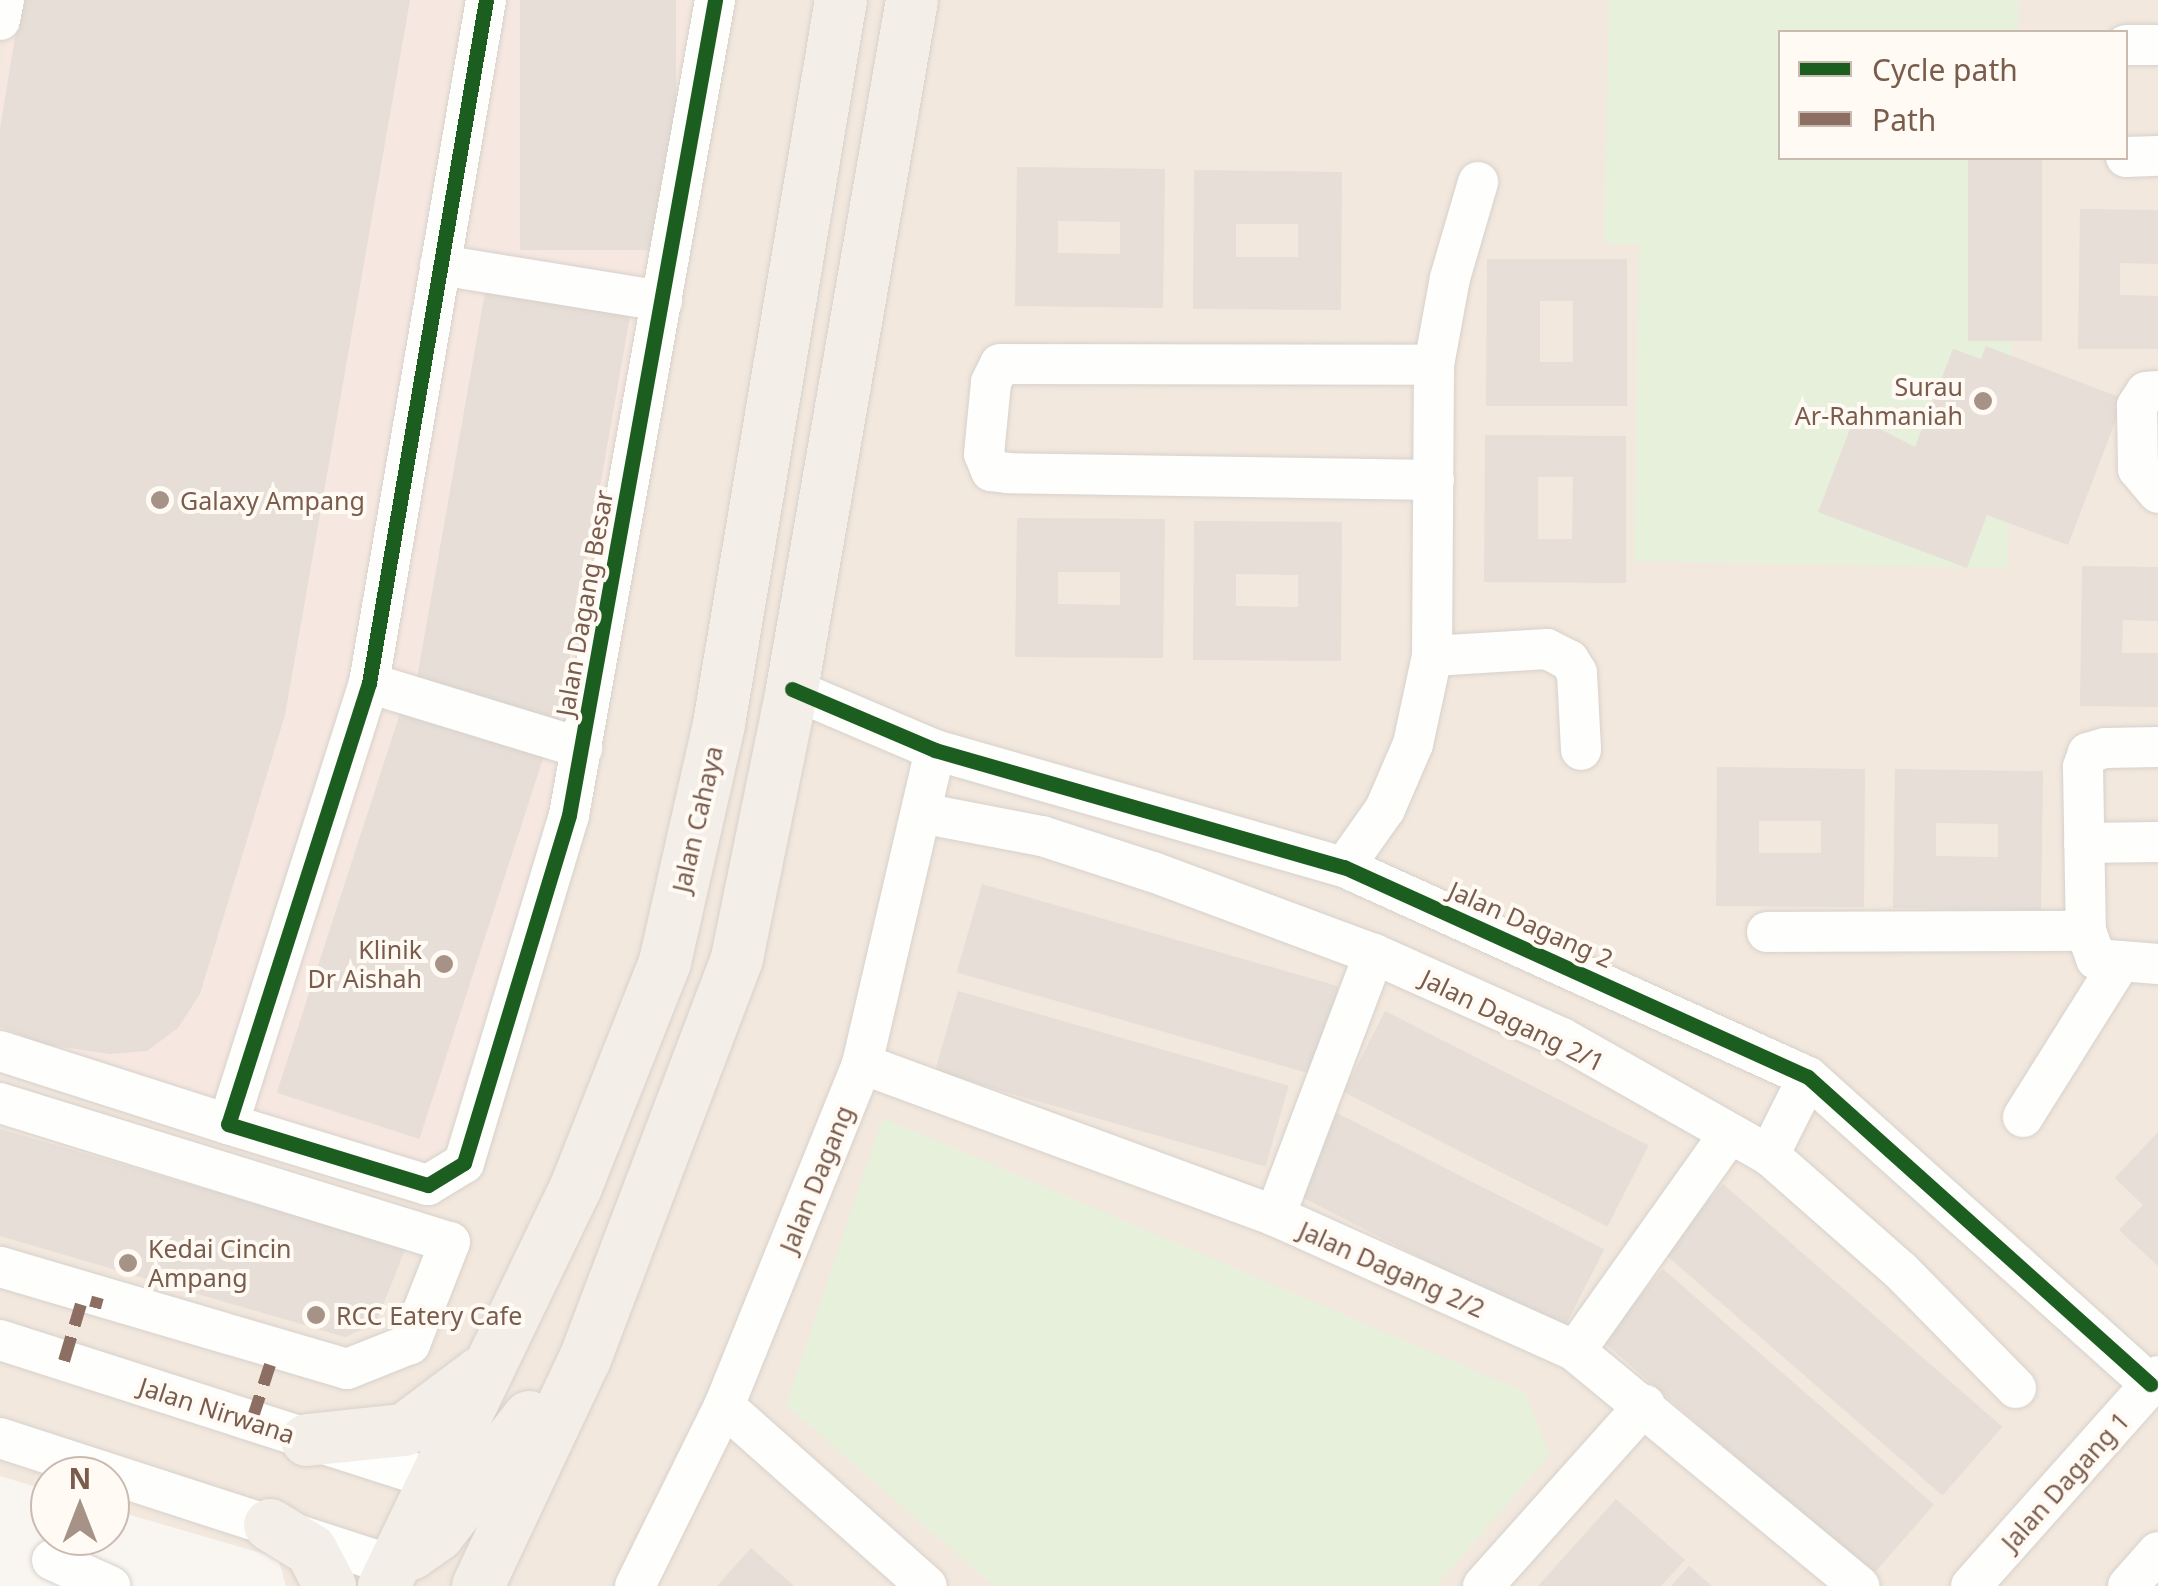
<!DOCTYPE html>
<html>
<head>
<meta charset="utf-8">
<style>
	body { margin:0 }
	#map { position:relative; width:2158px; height:1586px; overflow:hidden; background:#f9f5f0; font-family:"Noto Sans",sans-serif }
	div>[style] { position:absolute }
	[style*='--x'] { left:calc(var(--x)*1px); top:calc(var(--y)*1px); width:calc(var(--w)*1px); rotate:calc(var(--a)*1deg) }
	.residential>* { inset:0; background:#f2e8de }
	.commercial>* { inset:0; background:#f6e8e1 }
	.green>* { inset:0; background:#e7f0db }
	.building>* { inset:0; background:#e6ded7; transform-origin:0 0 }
	.roads { filter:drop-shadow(0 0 2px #d7d1cb) drop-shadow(0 0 2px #d7d1cb) }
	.minor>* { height:40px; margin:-20px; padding:0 20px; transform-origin:20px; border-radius:20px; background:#fefefd }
	.major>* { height:52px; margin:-26px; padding:0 26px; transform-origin:26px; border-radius:26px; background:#f3eee8 }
	.quiet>* { height:12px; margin-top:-6px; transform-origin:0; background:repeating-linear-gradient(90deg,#8d6e63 0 25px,transparent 0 37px) }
	.cycleway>* { height:15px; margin:-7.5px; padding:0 7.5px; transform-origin:7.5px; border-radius:7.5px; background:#1b5e20 }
	.dots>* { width:28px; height:28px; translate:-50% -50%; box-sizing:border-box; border:5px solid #fffaf3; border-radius:50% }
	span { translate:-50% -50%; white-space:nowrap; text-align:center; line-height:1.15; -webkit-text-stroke:8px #fffaf3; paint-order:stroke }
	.poi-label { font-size:25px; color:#7a5c4d }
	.right { translate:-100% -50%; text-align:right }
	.left { translate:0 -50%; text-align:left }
	.street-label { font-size:25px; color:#7a5c4d }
	.legend { position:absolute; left:1778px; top:30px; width:350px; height:130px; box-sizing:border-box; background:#fffaf3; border:2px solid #cabbb1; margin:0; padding:12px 18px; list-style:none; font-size:30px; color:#7a5c4d }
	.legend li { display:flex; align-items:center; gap:20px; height:50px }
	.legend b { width:50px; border:2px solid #cabbb1 }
	.north { position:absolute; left:30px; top:1456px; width:100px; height:100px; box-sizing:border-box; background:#fffaf3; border:2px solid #cabbb1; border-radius:50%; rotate:0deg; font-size:28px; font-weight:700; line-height:40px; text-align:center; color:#7a5c4d }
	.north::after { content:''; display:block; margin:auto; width:35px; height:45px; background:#a69286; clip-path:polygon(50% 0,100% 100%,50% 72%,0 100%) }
</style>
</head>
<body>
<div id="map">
	<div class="residential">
		<div style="clip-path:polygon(evenodd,0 0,2158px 0,2158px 1586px,286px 1586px,278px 1558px,110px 1509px,110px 1476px,50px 1476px,50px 1491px,0 1476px,0 0,1780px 32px,2126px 32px,2126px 158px,1780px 158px,1780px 32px)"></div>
	</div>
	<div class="commercial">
		<div style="clip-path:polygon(15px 0,699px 0,554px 805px,451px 1153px,431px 1166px,0 1034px,0 78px)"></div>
	</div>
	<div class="green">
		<div style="clip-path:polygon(1609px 0,2019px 0,2018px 32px,1780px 32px,1780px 158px,2016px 158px,2008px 568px,1634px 561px,1639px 245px,1604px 244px)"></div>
		<div style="clip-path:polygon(883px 1118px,1525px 1392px,1550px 1455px,1436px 1586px,994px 1586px,786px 1405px)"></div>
	</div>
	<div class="building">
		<div style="clip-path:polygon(21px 0,410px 0,285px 715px,200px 994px,178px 1028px,147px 1051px,110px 1054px,43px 1044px,0 1027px,0 129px)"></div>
		<div style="left:520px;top:0;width:156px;height:250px"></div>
		<div style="left:1968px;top:158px;width:74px;height:183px"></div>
		<div style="clip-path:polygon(evenodd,1017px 167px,1165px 169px,1163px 308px,1015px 306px,1017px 167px,1058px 221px,1120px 222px,1120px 254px,1058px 253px,1058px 221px)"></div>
		<div style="clip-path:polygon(evenodd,1194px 170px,1342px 172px,1341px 310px,1193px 309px,1194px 170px,1236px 224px,1298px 224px,1298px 257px,1236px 257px,1236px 224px)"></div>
		<div style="clip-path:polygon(2080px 209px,2158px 210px,2158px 264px,2120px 263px,2120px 295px,2158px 296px,2158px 349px,2078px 349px)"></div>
		<div style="clip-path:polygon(evenodd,1487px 259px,1627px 259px,1627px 406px,1486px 406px,1487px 259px,1540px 301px,1573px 301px,1573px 362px,1540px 362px,1540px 301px)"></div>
		<div style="left:487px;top:281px;width:147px;height:420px;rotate:10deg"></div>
		<div style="clip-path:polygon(1986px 346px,2124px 399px,2068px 545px,1987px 515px,1967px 568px,1818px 512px,1855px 416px,1915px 447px,1953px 349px,1981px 359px)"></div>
		<div style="clip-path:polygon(evenodd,1485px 435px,1626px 436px,1626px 583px,1484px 582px,1485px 435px,1538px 477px,1573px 477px,1572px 539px,1538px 539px,1538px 477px)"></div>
		<div style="clip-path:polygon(evenodd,1017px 518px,1165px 519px,1163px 658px,1015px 657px,1017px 518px,1058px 572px,1120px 572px,1120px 605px,1058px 604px,1058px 572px)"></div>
		<div style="clip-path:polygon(evenodd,1194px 521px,1342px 522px,1341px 661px,1193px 660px,1194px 521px,1236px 574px,1298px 575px,1298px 607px,1236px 606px,1236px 574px)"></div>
		<div style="clip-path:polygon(2082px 566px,2158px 567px,2158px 621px,2123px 620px,2122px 653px,2158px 653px,2158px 707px,2080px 706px)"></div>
		<div style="left:405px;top:698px;width:150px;height:415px;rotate:18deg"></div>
		<div style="clip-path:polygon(evenodd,1717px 767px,1865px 769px,1864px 907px,1716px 906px,1717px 767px,1759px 821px,1821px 821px,1821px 853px,1759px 853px,1759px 821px)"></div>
		<div style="clip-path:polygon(evenodd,1895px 769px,2043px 771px,2041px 910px,1893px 908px,1895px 769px,1936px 823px,1998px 824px,1998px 857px,1936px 856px,1936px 823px)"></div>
		<div style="left:982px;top:884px;width:371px;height:92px;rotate:16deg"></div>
		<div style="left:958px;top:991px;width:344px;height:84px;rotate:16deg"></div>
		<div style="left:1385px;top:1011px;width:296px;height:91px;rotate:27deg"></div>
		<div style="left:1337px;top:1113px;width:300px;height:91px;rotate:27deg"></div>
		<div style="clip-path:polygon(0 1129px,406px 1247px,376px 1323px,345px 1337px,0 1236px)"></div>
		<div style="clip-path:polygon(2158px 1132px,2158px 1266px,2119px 1230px,2143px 1205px,2115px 1178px)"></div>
		<div style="left:1723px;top:1184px;width:370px;height:91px;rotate:41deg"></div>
		<div style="left:1663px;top:1269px;width:359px;height:94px;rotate:41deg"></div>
		<div style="clip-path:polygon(1616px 1499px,1685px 1560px,1661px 1586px,1538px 1586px)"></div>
		<div style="clip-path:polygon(751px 1548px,776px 1570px,794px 1586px,717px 1586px)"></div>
		<div style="clip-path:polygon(1689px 1566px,1712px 1586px,1671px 1586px)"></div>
	</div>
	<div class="roads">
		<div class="minor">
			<div style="--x:486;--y:0;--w:693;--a:99.72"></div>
			<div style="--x:369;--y:683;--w:463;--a:107.7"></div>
			<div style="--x:228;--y:1124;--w:209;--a:17"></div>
			<div style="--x:428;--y:1185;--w:42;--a:-31.4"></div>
			<div style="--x:464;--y:1163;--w:363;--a:-73.2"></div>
			<div style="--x:569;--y:815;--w:828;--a:-79.84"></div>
			<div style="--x:0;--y:20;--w:20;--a:-79"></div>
			<div style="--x:2126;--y:45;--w:32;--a:0"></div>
			<div style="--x:2126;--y:157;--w:32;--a:-2"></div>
			<div style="--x:440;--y:265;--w:225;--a:9.2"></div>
			<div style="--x:2158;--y:391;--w:12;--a:175"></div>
			<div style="--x:2146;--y:392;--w:17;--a:123"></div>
			<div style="--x:2137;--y:406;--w:63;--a:89.1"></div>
			<div style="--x:2138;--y:469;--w:31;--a:50"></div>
			<div style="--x:1434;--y:480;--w:425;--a:-179.1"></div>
			<div style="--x:1009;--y:473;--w:18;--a:-174"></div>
			<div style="--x:991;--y:471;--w:18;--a:-112"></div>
			<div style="--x:984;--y:454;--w:72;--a:-84.4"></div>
			<div style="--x:991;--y:382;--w:20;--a:-63"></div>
			<div style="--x:1000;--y:364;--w:434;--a:0.1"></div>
			<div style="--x:1432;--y:656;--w:115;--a:-3.5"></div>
			<div style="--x:1547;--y:649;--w:25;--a:27"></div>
			<div style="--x:1569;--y:660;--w:15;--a:58"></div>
			<div style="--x:1577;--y:673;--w:77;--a:87"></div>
			<div style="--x:369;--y:683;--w:223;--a:17"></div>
			<div style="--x:792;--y:689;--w:155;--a:23.1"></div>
			<div style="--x:935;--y:750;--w:425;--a:16"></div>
			<div style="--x:1344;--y:867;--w:509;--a:24.35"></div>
			<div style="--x:1808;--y:1077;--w:460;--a:41.9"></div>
			<div style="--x:2158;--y:747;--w:53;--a:178.9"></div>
			<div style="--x:2105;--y:748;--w:18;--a:164"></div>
			<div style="--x:2088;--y:753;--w:15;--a:110"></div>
			<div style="--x:2083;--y:767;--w:164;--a:89"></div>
			<div style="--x:2086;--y:931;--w:30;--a:70"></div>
			<div style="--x:2096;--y:959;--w:62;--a:4.6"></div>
			<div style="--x:921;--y:813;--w:123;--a:10.8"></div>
			<div style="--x:1042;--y:836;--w:117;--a:18"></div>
			<div style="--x:1153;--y:872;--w:236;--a:20.4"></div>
			<div style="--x:1374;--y:954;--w:206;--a:24.1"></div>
			<div style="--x:1562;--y:1038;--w:238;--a:29.5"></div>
			<div style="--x:1769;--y:1155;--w:176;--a:41.3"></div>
			<div style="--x:1901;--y:1271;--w:164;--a:45.5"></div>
			<div style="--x:2084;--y:843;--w:74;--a:-0.8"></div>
			<div style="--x:1344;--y:867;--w:71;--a:-54.7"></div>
			<div style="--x:1385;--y:809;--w:71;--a:-66.7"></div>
			<div style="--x:1413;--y:744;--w:90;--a:-77.8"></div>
			<div style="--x:1432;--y:656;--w:291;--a:-89.6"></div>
			<div style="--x:1434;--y:365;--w:88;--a:-79.6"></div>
			<div style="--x:1450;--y:278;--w:100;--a:-73.7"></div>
			<div style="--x:1767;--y:932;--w:319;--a:-0.2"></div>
			<div style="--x:0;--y:1051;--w:239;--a:17.8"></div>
			<div style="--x:862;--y:1064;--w:440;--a:20.2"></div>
			<div style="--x:1275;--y:1216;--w:329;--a:24.2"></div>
			<div style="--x:1575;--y:1351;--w:369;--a:39.6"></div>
			<div style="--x:0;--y:1103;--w:471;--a:17.2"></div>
			<div style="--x:450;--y:1242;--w:110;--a:111.4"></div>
			<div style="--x:410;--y:1344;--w:68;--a:158.4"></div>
			<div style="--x:347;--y:1369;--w:362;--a:-163.6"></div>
			<div style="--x:2023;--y:1117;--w:181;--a:-57.9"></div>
			<div style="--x:1769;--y:1155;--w:87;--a:-63.4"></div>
			<div style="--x:1275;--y:1216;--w:280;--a:-69.3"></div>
			<div style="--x:0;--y:1340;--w:457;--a:17.8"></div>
			<div style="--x:1575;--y:1351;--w:266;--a:-54.6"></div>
			<div style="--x:724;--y:1406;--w:271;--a:41.6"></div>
			<div style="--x:0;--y:1438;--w:414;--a:18"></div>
			<div style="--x:52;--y:1560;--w:64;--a:24.1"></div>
			<div style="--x:635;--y:1586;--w:201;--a:-63.7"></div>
			<div style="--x:724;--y:1406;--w:369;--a:-68"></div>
			<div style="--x:862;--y:1064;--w:322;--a:-76.9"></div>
			<div style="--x:1483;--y:1586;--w:243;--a:-48.2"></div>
			<div style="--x:1971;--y:1586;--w:281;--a:-48.3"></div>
			<div style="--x:2128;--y:1586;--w:45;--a:-48.6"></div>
		</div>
		<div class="major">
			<div style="--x:307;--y:1440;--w:98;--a:-5.9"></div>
			<div style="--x:404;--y:1430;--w:95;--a:-36.9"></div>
			<div style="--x:270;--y:1525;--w:48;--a:31.4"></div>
			<div style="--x:311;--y:1550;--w:41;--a:62.2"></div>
			<div style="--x:411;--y:1554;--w:33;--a:-35"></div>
			<div style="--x:438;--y:1535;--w:149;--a:-52.4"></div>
			<div style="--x:384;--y:1586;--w:443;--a:-64.3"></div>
			<div style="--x:576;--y:1187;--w:242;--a:-68.4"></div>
			<div style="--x:665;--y:962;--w:244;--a:-77.2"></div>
			<div style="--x:719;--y:724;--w:734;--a:-80.44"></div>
			<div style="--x:478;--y:1586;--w:251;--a:-64.8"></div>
			<div style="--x:585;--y:1359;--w:429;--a:-69.2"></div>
			<div style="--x:737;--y:958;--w:275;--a:-78.4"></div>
			<div style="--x:792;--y:689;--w:699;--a:-80.12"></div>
		</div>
	</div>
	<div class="quiet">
		<div style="--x:95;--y:1308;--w:11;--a:-75"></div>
		<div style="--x:64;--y:1361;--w:59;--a:-73.4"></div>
		<div style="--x:252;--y:1420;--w:58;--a:-71.9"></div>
	</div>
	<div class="cycleway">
		<div style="--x:486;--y:0;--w:693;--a:99.72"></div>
		<div style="--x:369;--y:683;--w:463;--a:107.7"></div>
		<div style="--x:228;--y:1124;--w:209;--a:17"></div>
		<div style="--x:428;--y:1185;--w:42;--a:-31.4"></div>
		<div style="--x:464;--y:1163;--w:363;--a:-73.2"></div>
		<div style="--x:569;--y:815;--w:828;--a:-79.84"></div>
		<div style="--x:792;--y:689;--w:155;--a:23.1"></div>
		<div style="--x:935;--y:750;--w:425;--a:16"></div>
		<div style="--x:1344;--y:867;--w:509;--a:24.35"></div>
		<div style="--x:1808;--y:1077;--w:460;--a:41.9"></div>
	</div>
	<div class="dots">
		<div style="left:1983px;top:401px;background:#a69286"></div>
		<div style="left:160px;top:500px;background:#a69286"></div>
		<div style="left:444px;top:964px;background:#a69286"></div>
		<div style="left:128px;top:1263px;background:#a69286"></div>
		<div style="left:316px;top:1315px;background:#a69286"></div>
	</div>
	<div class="poi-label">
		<span class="right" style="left:1963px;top:401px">Surau<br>Ar-Rahmaniah</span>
		<span class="left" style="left:180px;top:500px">Galaxy Ampang</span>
		<span class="right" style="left:422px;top:964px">Klinik<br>Dr Aishah</span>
		<span class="left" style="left:148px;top:1263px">Kedai Cincin<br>Ampang</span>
		<span class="left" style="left:336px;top:1315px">RCC Eatery Cafe</span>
	</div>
	<div class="street-label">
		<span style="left:584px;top:603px;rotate:-80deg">Jalan Dagang Besar</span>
		<span style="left:697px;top:819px;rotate:-77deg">Jalan Cahaya</span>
		<span style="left:1531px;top:924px;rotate:24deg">Jalan Dagang 2</span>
		<span style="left:1513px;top:1020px;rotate:26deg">Jalan Dagang 2/1</span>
		<span style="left:816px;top:1179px;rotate:-68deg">Jalan Dagang</span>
		<span style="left:1392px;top:1269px;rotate:24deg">Jalan Dagang 2/2</span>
		<span style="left:217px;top:1410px;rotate:18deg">Jalan Nirwana</span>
		<span style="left:2065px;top:1481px;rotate:-48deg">Jalan Dagang 1</span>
	</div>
	<ul class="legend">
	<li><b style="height:12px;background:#1b5e20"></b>Cycle path</li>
	<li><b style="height:12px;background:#8d6e63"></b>Path</li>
	</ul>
	<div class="north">N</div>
</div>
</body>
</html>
